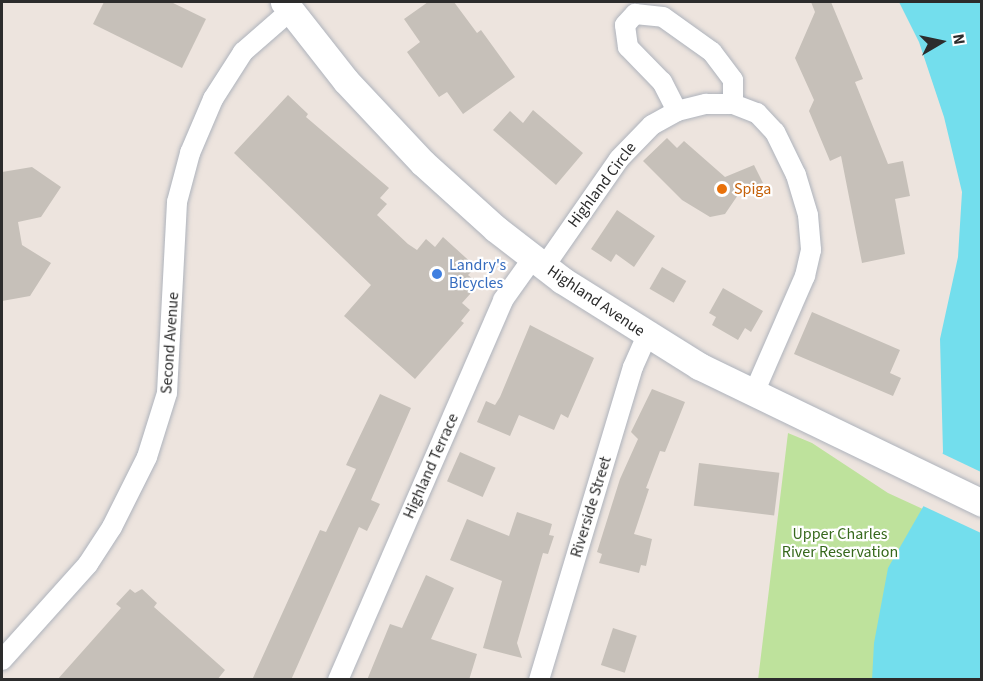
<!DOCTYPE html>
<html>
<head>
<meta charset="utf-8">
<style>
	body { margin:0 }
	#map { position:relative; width:983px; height:681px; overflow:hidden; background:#ede4de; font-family:"Source Sans 3",sans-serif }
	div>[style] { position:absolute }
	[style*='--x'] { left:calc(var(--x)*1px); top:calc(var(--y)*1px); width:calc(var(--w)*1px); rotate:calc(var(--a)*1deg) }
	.green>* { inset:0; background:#bee29c }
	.water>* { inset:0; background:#73deed }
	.pier>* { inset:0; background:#ede4de }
	.building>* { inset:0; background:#c6c0b9; transform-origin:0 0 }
	.roads { filter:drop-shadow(0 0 2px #aeb3bc) drop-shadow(0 0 2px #aeb3bc) }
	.street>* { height:20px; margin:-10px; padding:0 10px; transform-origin:10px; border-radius:10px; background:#fff }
	.secondary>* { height:27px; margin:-13.5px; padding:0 13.5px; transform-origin:13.5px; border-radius:13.5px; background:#fff }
	.dots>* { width:16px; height:16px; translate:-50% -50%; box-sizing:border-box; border:3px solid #fff; border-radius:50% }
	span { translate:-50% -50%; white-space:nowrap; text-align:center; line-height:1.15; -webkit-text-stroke:4.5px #fff; paint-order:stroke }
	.street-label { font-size:16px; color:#2c2c2c }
	.food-label { font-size:16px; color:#c56008 }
	.left { translate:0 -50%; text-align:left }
	.shop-label { font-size:16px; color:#366cbe }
	.park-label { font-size:16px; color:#36681c }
	.frame { position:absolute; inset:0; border:3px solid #2c2c2c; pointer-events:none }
	.north { position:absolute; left:911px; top:12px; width:60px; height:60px; -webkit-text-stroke:4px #fff; paint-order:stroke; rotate:81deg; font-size:16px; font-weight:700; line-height:24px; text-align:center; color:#2c2c2c }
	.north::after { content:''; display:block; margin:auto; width:21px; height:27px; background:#2c2c2c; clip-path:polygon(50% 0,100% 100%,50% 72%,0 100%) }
</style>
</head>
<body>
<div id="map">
	<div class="green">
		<div style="clip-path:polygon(788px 433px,812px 443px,888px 493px,925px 510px,887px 679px,758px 680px)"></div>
	</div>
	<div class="water">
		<div style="clip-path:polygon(899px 2px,981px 2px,981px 679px,872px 680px,874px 643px,888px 568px,931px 493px,943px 452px,940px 339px,958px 257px,962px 192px,944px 117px,919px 42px)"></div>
	</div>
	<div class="pier">
		<div style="clip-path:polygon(939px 452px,981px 472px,981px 533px,921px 505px)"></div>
	</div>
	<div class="building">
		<div style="clip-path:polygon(104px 2px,171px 2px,206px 19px,182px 68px,93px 24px)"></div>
		<div style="clip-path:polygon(428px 2px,454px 2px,477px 33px,481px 30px,515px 77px,463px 114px,447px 92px,439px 97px,407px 52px,420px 42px,404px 19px)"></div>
		<div style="clip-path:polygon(811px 2px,831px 2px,863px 79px,855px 82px,888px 164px,903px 161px,910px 196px,895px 199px,905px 254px,862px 263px,841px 156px,830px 161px,809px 111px,814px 100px,795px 58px,815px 12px)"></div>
		<div style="clip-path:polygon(288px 95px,308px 114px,306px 117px,389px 188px,380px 198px,387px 204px,377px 215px,408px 244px,417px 250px,426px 239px,435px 247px,443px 237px,476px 267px,468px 275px,479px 284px,462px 303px,470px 310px,461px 321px,464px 323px,415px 379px,344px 316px,371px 285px,234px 153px)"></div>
		<div style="clip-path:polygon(533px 110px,583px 153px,556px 185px,493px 130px,510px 111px,523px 123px)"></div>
		<div style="clip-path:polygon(667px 138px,677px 148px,684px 141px,725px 177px,754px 165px,763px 183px,740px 192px,725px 214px,710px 217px,682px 200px,643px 161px)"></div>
		<div style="clip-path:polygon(32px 167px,61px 187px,41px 217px,18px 222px,22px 245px,51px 263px,30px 296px,2px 301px,2px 172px)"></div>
		<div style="clip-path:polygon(617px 210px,655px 236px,634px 267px,616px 254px,611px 262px,591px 249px)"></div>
		<div style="left:662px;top:267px;width:28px;height:25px;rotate:30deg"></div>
		<div style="clip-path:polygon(723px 288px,763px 311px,751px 332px,745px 328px,738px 340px,712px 325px,716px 317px,709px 313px)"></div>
		<div style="clip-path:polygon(812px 312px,900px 350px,890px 373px,901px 378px,893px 396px,794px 354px)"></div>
		<div style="clip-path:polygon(530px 325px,594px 358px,568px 418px,561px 414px,554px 430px,519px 415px,510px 436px,477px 422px,486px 401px,495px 405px,500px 397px)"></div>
		<div style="clip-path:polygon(652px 389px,685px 402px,665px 452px,660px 451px,646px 488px,649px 489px,634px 534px,652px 539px,646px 566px,641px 565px,639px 573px,599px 563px,602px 554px,597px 552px,620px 479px,638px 439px,631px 432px)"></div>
		<div style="clip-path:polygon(380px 394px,411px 408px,371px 500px,380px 504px,367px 531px,359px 527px,291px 680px,252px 680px,320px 530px,326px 532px,356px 469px,346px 465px)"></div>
		<div style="left:460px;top:452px;width:39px;height:32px;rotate:24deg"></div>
		<div style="left:699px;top:463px;width:81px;height:43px;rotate:7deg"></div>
		<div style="clip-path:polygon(517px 512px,552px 524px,549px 535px,554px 536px,548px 554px,543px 553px,517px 643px,522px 658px,483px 648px,502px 581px,450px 560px,467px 519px,509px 536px)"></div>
		<div style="clip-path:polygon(426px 575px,454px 588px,431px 639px,477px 654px,469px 680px,367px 680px,390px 624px,402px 628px)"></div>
		<div style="clip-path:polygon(130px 589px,135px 593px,142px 589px,157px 603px,154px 607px,225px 670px,217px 680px,57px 680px,121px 608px,116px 604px)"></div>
		<div style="left:613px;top:628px;width:25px;height:39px;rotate:18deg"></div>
	</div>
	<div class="roads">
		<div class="street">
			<div style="--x:677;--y:111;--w:33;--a:-117"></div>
			<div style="--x:662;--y:82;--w:49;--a:-134.2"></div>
			<div style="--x:628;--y:47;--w:22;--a:-98"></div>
			<div style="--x:625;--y:25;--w:15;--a:-48"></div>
			<div style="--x:635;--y:14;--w:28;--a:6"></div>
			<div style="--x:663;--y:17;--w:60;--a:35.5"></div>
			<div style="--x:712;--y:52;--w:35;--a:53"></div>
			<div style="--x:733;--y:80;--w:24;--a:90"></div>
			<div style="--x:544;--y:267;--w:131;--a:-55.2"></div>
			<div style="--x:619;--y:159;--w:47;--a:-45.9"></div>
			<div style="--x:652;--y:125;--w:29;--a:-29"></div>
			<div style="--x:677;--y:111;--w:30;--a:-14"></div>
			<div style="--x:706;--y:104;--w:27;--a:0"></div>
			<div style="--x:733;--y:104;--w:26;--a:21"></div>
			<div style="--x:757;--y:113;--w:26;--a:47"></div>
			<div style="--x:775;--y:132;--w:48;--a:64"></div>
			<div style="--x:796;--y:175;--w:42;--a:73.3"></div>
			<div style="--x:808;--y:215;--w:35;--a:85"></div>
			<div style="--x:811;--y:250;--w:27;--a:103"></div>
			<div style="--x:805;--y:276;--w:128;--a:113.6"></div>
			<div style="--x:2;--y:660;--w:129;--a:-48.1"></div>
			<div style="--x:88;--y:564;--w:44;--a:-57"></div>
			<div style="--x:112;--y:527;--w:78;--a:-63.4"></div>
			<div style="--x:147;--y:457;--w:67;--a:-72.6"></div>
			<div style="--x:167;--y:393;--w:191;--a:-87"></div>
			<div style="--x:177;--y:202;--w:51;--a:-75.1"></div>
			<div style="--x:190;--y:153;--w:59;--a:-66.9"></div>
			<div style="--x:213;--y:99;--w:56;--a:-57.4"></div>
			<div style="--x:243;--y:52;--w:62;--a:-41.1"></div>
			<div style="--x:338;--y:680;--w:414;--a:-66.5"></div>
			<div style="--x:503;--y:300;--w:52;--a:-54.5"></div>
			<div style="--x:539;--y:680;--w:327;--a:-73.3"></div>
			<div style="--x:633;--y:367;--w:34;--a:-66"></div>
		</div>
		<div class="secondary">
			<div style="--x:284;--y:2;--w:100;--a:51.9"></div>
			<div style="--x:346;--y:81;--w:112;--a:46.8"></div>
			<div style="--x:423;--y:163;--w:98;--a:42.1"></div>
			<div style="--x:496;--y:229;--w:83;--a:37.7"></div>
			<div style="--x:562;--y:280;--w:162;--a:32.1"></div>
			<div style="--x:699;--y:366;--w:314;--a:25.8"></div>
		</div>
	</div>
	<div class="dots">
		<div style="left:722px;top:189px;background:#e8710a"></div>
		<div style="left:437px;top:274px;background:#3f7fe0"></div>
	</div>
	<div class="street-label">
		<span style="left:602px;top:185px;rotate:-53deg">Highland Circle</span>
		<span style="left:596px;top:301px;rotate:34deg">Highland Avenue</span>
		<span style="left:170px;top:343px;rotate:-86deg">Second Avenue</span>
		<span style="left:431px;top:466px;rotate:-66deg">Highland Terrace</span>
		<span style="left:591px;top:507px;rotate:-73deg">Riverside Street</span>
	</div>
	<div class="food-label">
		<span class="left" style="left:734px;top:189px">Spiga</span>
	</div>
	<div class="shop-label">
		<span class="left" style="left:449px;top:274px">Landry's<br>Bicycles</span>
	</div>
	<div class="park-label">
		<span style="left:840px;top:543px">Upper Charles<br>River Reservation</span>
	</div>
	<div class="frame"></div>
	<div class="north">N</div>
</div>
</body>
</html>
